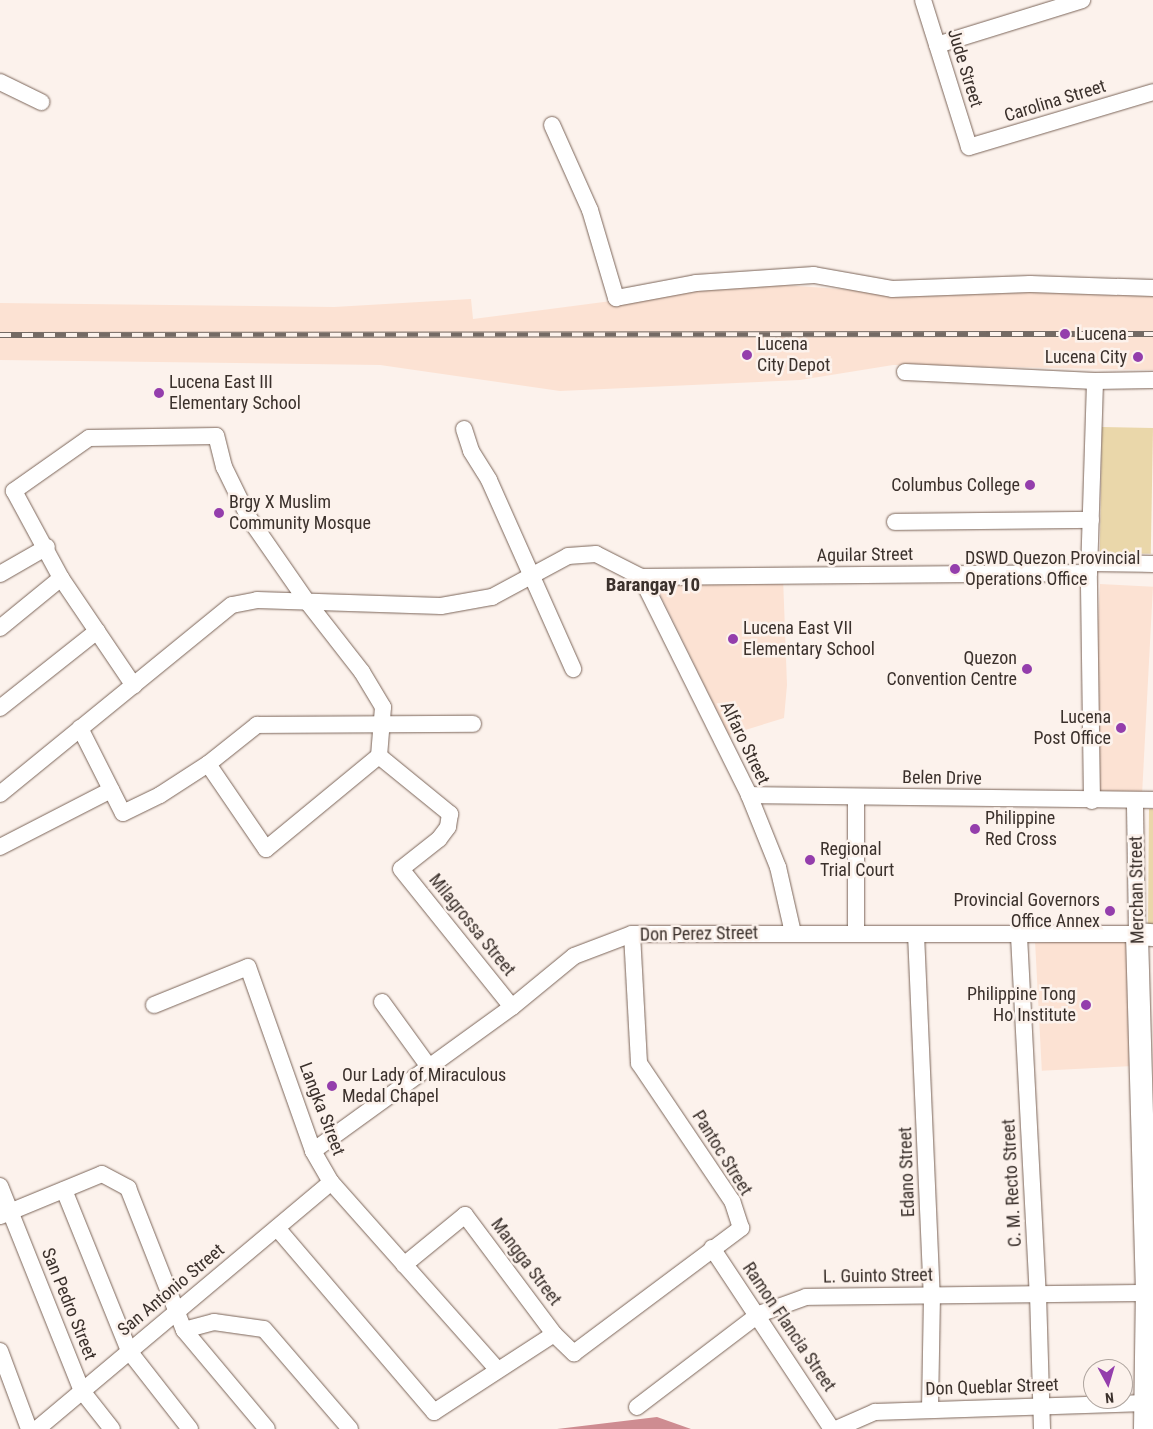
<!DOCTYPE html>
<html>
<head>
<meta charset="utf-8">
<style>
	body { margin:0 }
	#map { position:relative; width:1153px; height:1429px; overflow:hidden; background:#fcf2ec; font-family:"Roboto Condensed",sans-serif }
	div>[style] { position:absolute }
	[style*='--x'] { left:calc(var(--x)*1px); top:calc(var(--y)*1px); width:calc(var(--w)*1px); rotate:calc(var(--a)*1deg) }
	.built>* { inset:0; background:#fce2d3; transform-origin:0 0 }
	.green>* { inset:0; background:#ead7aa; transform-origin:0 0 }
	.water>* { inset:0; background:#ce8c91 }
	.roads { filter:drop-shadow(0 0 1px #7b6559) drop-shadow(0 0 1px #7b6559) }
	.minor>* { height:16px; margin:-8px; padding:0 8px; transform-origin:8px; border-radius:8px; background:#fff }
	.secondary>* { height:22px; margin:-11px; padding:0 11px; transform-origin:11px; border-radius:11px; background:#fff }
	.rail>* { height:5.5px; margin-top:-2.75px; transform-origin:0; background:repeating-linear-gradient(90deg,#fcf2ec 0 11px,#746a64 0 22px); box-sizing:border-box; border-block:1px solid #746a64 }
	.dots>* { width:14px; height:14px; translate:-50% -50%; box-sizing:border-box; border:2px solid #fcf2ec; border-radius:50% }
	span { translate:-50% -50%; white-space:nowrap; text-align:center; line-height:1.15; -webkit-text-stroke:5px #fcf2ec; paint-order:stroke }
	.street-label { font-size:18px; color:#3b312c }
	.poi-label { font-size:18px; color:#3b312c }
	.left { translate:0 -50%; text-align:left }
	.right { translate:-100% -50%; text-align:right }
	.neighbourhood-label { font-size:19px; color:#3b312c; font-weight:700 }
	.north { position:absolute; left:1083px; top:1359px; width:50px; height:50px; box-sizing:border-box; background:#fcf2ec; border:1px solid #afa59f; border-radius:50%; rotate:174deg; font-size:14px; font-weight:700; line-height:20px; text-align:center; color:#3b312c }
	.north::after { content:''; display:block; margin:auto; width:18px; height:22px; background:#943eac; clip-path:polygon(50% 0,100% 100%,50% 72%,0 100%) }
</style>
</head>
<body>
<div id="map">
	<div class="built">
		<div style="clip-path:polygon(697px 279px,868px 291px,1153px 289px,1153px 370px,893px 365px,800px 380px,560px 391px,380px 365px,0 360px,0 303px,334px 307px,471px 299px,473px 319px,642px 297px)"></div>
		<div style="clip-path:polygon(783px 577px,787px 685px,784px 718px,729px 735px,654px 582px)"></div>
		<div style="left:1100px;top:584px;width:53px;height:207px;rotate:3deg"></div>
		<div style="left:1131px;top:938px;width:128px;height:96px;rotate:87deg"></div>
	</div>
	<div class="green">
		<div style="left:1102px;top:427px;width:51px;height:126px;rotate:1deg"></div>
		<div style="clip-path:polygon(1149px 809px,1153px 809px,1153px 928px,1148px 928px)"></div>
	</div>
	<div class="water">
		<div style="clip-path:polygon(657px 1417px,691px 1429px,557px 1429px)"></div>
	</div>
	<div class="roads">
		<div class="minor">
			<div style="--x:923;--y:0;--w:154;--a:72.6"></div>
			<div style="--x:969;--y:147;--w:192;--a:-16.6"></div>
			<div style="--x:937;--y:45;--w:152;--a:-17.2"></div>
			<div style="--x:0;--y:82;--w:46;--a:26"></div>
			<div style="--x:552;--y:125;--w:93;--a:65.9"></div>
			<div style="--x:590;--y:210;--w:92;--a:73.5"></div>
			<div style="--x:616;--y:298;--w:81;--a:-10.6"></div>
			<div style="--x:696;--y:283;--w:118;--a:-3.9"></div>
			<div style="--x:814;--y:275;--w:79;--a:10.2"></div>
			<div style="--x:892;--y:289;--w:138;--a:-2.1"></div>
			<div style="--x:1030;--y:284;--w:123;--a:1.9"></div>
			<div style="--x:905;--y:372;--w:190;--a:2.7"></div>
			<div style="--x:1095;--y:381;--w:58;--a:-1"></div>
			<div style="--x:464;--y:429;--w:23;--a:72"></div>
			<div style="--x:471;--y:451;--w:34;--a:58"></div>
			<div style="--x:489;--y:480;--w:207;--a:66"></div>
			<div style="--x:895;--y:522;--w:196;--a:-0.6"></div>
			<div style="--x:1089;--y:563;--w:64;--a:0.9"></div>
			<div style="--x:0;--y:574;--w:54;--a:-29.9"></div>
			<div style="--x:641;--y:577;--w:448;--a:-0.5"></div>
			<div style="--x:641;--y:577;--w:243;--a:63.6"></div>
			<div style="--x:749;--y:795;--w:78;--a:68.1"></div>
			<div style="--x:778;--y:867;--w:68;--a:77.2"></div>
			<div style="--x:0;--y:628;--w:79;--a:-39.3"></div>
			<div style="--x:0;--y:708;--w:124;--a:-38.4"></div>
			<div style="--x:80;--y:728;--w:95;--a:63.2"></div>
			<div style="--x:123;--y:813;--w:41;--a:-25.9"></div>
			<div style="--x:160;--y:795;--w:57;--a:-32.9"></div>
			<div style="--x:208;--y:764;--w:103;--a:55.7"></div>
			<div style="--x:266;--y:849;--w:146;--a:-39.5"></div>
			<div style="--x:379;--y:756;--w:49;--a:-85.3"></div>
			<div style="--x:383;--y:707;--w:41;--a:-121"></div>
			<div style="--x:362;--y:672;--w:88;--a:-128"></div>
			<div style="--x:308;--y:603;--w:103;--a:-124.8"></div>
			<div style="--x:249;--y:518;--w:57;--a:-116.1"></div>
			<div style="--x:224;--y:467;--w:32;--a:-104"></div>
			<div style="--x:216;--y:436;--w:127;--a:179.1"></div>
			<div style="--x:89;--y:438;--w:92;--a:144.8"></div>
			<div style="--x:14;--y:491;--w:99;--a:61.6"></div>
			<div style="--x:61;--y:578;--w:130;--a:55.9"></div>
			<div style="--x:379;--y:756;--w:92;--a:39.2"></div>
			<div style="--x:450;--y:814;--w:13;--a:99"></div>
			<div style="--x:448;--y:827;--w:15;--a:127"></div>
			<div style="--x:439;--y:839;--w:48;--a:141.7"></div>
			<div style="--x:401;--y:869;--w:177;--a:51.2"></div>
			<div style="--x:208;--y:764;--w:63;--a:-38.5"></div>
			<div style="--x:257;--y:725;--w:216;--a:-0.3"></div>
			<div style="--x:0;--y:794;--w:299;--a:-39.2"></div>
			<div style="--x:232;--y:605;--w:25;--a:-11"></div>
			<div style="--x:257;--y:600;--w:184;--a:1.9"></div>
			<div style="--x:441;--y:606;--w:52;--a:-10"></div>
			<div style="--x:492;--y:597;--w:86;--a:-28.3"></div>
			<div style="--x:568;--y:556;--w:28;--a:-4"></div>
			<div style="--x:596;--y:554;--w:51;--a:27.1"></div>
			<div style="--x:749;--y:795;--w:404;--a:0.7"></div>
			<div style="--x:1092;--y:801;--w:228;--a:-90.8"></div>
			<div style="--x:1089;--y:573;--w:192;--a:-88.2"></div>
			<div style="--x:0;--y:847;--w:125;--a:-27.2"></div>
			<div style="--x:856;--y:934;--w:137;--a:-90"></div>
			<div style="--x:916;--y:934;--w:361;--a:87.5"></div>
			<div style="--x:932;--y:1295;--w:114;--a:91"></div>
			<div style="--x:1019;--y:936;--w:359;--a:87"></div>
			<div style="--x:1038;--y:1294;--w:135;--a:88.3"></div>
			<div style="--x:382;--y:1002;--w:80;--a:54.1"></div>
			<div style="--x:154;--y:1005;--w:101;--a:-22"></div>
			<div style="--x:248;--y:967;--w:195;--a:70.5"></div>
			<div style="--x:313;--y:1151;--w:36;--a:60"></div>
			<div style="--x:331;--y:1182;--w:250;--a:48.4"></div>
			<div style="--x:313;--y:1151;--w:246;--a:-35.9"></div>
			<div style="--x:512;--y:1007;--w:80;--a:-39.4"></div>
			<div style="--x:574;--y:956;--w:62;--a:-20.8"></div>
			<div style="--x:632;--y:934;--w:505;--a:0"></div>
			<div style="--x:1137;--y:934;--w:133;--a:-90.9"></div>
			<div style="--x:0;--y:1186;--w:221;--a:68.2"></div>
			<div style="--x:82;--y:1391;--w:48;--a:51.7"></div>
			<div style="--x:64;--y:1190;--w:174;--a:68"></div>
			<div style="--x:129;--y:1351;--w:99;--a:52"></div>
			<div style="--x:0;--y:1216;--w:110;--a:-22.4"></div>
			<div style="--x:102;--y:1174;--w:30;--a:28"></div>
			<div style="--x:128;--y:1188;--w:153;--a:68.5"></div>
			<div style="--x:184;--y:1330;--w:129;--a:50"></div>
			<div style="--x:277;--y:1228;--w:242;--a:49.5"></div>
			<div style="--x:434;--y:1412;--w:143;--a:-33"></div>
			<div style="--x:712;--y:1248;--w:217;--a:56.5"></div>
			<div style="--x:404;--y:1265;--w:79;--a:-39.3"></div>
			<div style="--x:465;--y:1215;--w:149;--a:53.2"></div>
			<div style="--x:554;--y:1334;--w:28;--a:44"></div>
			<div style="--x:574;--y:1353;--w:209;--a:-36.8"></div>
			<div style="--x:741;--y:1228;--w:28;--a:-108"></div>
			<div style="--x:732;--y:1201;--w:166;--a:-124"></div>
			<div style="--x:639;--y:1063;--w:129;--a:-93.1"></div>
			<div style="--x:184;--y:1330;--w:31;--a:-15"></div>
			<div style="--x:214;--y:1322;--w:50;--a:8"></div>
			<div style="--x:264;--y:1329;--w:132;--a:49.3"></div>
			<div style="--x:0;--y:1351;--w:83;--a:69.6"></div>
			<div style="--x:637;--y:1407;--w:153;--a:-37.3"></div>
			<div style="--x:759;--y:1314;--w:50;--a:-19.9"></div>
			<div style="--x:806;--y:1297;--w:347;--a:-0.7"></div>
			<div style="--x:37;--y:1429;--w:384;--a:-40"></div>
			<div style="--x:836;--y:1429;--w:43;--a:-23.6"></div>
			<div style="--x:875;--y:1412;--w:278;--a:-1.9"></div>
		</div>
		<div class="secondary">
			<div style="--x:1145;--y:1429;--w:136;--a:-89.2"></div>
			<div style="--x:1147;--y:1293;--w:359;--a:-91.6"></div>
			<div style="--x:1137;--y:934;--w:16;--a:4"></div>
		</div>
	</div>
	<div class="rail">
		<div style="--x:0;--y:335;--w:1153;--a:-0.05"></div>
	</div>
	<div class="dots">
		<div style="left:1065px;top:334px;background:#943eac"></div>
		<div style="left:747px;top:355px;background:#943eac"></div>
		<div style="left:1138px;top:357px;background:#943eac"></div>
		<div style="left:159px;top:393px;background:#943eac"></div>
		<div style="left:1030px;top:485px;background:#943eac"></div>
		<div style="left:219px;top:513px;background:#943eac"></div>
		<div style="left:955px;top:569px;background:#943eac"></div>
		<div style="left:733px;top:639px;background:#943eac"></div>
		<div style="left:1027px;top:669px;background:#943eac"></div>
		<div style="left:1121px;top:728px;background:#943eac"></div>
		<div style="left:975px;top:829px;background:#943eac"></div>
		<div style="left:810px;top:860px;background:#943eac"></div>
		<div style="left:1110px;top:911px;background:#943eac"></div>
		<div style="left:1086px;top:1005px;background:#943eac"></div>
		<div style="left:332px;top:1086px;background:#943eac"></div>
	</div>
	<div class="street-label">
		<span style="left:965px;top:68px;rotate:73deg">Jude Street</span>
		<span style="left:1055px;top:101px;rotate:-17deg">Carolina Street</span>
		<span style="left:865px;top:555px;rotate:-1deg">Aguilar Street</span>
		<span style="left:745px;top:743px;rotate:64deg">Alfaro Street</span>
		<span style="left:942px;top:778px;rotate:1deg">Belen Drive</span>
		<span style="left:1137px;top:890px;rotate:-91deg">Merchan Street</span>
		<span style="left:472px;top:925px;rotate:51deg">Milagrossa Street</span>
		<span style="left:699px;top:934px;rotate:-1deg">Don Perez Street</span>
		<span style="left:322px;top:1109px;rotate:69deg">Langka Street</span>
		<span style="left:722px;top:1153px;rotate:58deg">Pantoc Street</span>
		<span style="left:907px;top:1172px;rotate:-92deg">Edano Street</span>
		<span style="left:1012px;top:1183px;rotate:-93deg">C. M. Recto Street</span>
		<span style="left:526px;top:1262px;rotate:53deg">Mangga Street</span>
		<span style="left:878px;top:1276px;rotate:-1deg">L. Guinto Street</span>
		<span style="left:171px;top:1290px;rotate:-40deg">San Antonio Street</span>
		<span style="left:69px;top:1304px;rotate:68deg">San Pedro Street</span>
		<span style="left:789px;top:1327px;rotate:56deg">Ramon Flancia Street</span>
		<span style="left:992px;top:1387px;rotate:-2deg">Don Queblar Street</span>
	</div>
	<div class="poi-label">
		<span class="left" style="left:1076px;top:334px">Lucena</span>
		<span class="left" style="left:757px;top:355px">Lucena<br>City Depot</span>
		<span class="right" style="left:1127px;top:357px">Lucena City</span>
		<span class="left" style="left:169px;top:393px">Lucena East III<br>Elementary School</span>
		<span class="right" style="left:1020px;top:485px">Columbus College</span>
		<span class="left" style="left:229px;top:513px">Brgy X Muslim<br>Community Mosque</span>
		<span class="left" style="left:965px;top:569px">DSWD Quezon Provincial<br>Operations Office</span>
		<span class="left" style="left:743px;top:639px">Lucena East VII<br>Elementary School</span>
		<span class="right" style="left:1017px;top:669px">Quezon<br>Convention Centre</span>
		<span class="right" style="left:1111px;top:728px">Lucena<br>Post Office</span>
		<span class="left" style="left:985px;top:829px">Philippine<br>Red Cross</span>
		<span class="left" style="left:820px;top:860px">Regional<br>Trial Court</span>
		<span class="right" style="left:1100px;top:911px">Provincial Governors<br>Office Annex</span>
		<span class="right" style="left:1076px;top:1005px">Philippine Tong<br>Ho Institute</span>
		<span class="left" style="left:342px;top:1086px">Our Lady of Miraculous<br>Medal Chapel</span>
	</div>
	<div class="neighbourhood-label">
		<span style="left:653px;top:585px">Barangay 10</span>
	</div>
	<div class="north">N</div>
</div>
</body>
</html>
